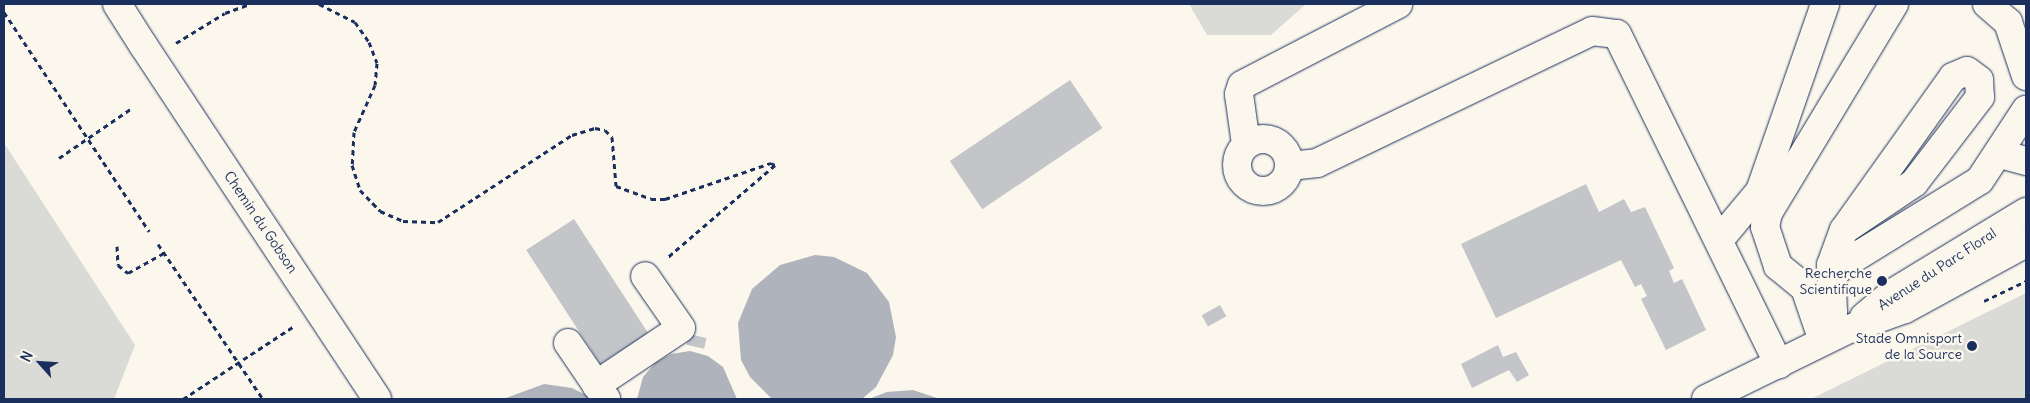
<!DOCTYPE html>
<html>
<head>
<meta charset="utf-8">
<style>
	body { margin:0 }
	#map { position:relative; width:2030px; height:403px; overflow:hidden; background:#fbf7ec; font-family:Delius,sans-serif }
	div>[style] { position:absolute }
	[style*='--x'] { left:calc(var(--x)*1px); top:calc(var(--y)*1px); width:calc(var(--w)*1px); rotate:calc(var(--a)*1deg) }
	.green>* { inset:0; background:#dadad7 }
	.water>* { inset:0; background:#afb3bb }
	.building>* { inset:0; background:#c3c5c9; transform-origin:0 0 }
	.path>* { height:3px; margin-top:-1.5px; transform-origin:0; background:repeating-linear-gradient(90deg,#1b2f5e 0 5px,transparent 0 9px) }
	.roads { filter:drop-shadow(0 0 1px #1b2f5e) drop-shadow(0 0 1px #1b2f5e) }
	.minor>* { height:28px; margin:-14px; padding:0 14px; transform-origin:14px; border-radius:14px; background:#fbf7ec }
	.minor>.ring { margin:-14px; padding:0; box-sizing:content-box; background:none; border:28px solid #fbf7ec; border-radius:50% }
	.major>* { height:28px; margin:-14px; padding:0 14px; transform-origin:14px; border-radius:14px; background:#fbf7ec }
	.dots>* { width:14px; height:14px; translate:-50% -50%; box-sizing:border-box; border:2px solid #fbf7ec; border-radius:50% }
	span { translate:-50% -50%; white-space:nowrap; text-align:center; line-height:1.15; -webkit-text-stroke:5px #fbf7ec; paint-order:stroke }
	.street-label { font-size:14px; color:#1b2f5e }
	.poi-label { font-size:14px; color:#1b2f5e }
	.right { translate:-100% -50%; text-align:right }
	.frame { position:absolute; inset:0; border:5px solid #1b2f5e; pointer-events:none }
	.north { position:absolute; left:15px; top:338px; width:50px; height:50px; -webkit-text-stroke:4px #fbf7ec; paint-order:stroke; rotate:296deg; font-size:14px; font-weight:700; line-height:20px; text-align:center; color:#1b2f5e }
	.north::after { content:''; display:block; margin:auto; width:18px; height:22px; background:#1b2f5e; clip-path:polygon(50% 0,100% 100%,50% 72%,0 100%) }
</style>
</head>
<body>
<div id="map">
	<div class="green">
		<div style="clip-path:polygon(1189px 4px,1306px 4px,1271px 35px,1207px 35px)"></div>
		<div style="clip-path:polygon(4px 143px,135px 345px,114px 399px,4px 399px)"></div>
		<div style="clip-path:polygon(2026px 293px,2026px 399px,1811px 399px)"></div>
	</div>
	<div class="water">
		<div style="clip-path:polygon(815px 255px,834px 257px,867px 273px,889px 302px,896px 337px,893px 355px,876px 387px,862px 399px,772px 399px,750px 377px,741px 360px,738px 323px,752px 289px,780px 265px)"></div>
		<div style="clip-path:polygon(690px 351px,708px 356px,723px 367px,737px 399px,637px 399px,643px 377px,655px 363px,671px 354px)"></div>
		<div style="clip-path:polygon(544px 384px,572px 388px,594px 399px,503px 399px)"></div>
		<div style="clip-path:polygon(913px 390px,940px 399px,869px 399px,887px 392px)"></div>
	</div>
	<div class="building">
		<div style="left:1070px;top:80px;width:58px;height:145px;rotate:56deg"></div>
		<div style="clip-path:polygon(1586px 184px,1599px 212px,1624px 199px,1631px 212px,1645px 207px,1674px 268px,1669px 271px,1674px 283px,1682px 279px,1706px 330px,1666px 350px,1641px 299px,1647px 296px,1641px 284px,1635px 287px,1621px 260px,1496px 318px,1461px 244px)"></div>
		<div style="left:574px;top:219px;width:136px;height:57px;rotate:57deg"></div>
		<div style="left:1220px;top:305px;width:13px;height:21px;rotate:61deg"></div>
		<div style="left:689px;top:334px;width:18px;height:11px;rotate:13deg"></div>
		<div style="clip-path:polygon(1498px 345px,1503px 357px,1516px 352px,1529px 375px,1517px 382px,1509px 370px,1472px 388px,1461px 364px)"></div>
	</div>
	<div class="path">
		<div style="--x:319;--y:4;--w:40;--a:26.6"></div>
		<div style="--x:355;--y:22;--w:24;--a:55"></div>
		<div style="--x:369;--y:42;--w:22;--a:69"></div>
		<div style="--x:377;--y:63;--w:22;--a:95"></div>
		<div style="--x:375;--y:85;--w:51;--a:114.1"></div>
		<div style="--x:354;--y:132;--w:33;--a:93"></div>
		<div style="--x:352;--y:165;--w:26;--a:72"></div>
		<div style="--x:360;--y:190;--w:29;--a:46"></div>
		<div style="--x:380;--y:211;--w:25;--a:23"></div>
		<div style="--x:403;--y:221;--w:35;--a:2"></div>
		<div style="--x:438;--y:222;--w:160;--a:-33"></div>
		<div style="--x:572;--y:135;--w:24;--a:-17"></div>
		<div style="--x:595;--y:128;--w:10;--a:11"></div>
		<div style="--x:605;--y:130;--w:10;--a:45"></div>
		<div style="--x:612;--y:137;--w:49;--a:85.3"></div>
		<div style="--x:616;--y:186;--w:37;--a:20"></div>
		<div style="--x:651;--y:199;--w:14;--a:0"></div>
		<div style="--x:665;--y:199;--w:112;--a:-18.8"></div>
		<div style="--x:771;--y:163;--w:4;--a:27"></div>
		<div style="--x:775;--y:165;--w:143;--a:139.3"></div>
		<div style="--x:4;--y:12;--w:263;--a:56.5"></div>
		<div style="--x:176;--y:43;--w:57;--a:-31.5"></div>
		<div style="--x:225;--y:13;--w:27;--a:-20"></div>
		<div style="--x:59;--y:158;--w:88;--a:-34.4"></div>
		<div style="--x:158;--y:244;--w:187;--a:55.9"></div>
		<div style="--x:117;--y:246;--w:19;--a:87"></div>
		<div style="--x:118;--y:265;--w:13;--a:39"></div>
		<div style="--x:128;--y:273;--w:41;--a:-29.1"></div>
		<div style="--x:1984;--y:301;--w:47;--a:-25.5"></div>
		<div style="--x:183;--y:399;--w:133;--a:-33.3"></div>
	</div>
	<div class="roads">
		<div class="minor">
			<div style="--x:1987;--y:4;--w:28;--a:41"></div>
			<div style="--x:2008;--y:22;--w:57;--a:71.6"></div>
			<div style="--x:143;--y:45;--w:424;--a:56.5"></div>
			<div class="ring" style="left:1237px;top:139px;width:24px;height:24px"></div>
			<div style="--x:1246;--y:144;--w:50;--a:-98"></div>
			<div style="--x:1239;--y:94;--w:9;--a:-72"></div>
			<div style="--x:1242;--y:85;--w:176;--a:-27.4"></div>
			<div style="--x:2000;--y:154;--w:27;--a:15"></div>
			<div style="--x:1290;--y:166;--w:27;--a:-6"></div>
			<div style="--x:1317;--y:163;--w:305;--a:-25.6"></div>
			<div style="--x:1592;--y:31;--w:25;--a:7"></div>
			<div style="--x:1617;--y:34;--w:368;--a:63.9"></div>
			<div style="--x:1720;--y:239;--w:62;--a:-50.2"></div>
			<div style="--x:1760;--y:191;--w:198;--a:-70.8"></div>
			<div style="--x:1832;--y:277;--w:14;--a:-51"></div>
			<div style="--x:1841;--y:266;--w:163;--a:-31.7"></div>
			<div style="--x:1980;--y:180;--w:84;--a:-56.7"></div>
			<div style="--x:1823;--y:341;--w:31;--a:-71"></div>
			<div style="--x:1833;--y:312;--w:47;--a:-92.4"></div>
			<div style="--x:1831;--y:265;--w:37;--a:-70"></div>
			<div style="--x:1844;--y:230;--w:188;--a:-54.5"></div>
			<div style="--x:1953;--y:77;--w:15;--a:-23"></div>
			<div style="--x:1967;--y:71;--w:15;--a:37"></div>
			<div style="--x:1979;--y:80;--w:17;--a:87"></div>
			<div style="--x:1980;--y:97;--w:108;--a:127.5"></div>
			<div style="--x:1914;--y:183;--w:84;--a:146.1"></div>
			<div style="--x:1823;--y:341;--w:56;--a:-108.8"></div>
			<div style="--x:1805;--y:288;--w:35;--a:-141"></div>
			<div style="--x:1778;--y:266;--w:41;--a:-108.4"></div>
			<div style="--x:1765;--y:227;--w:14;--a:-78"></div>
			<div style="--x:1768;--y:213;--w:244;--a:-58.9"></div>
			<div style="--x:568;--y:343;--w:68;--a:55.8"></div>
			<div style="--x:596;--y:385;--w:102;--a:-33.8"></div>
			<div style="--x:681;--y:328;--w:63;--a:-124.7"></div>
		</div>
		<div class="major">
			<div style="--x:117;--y:4;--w:49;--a:57.6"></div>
			<div style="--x:1864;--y:317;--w:35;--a:-40"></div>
			<div style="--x:1891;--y:294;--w:158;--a:-31.3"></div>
			<div style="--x:1706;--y:399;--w:159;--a:-26.1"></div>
			<div style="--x:1849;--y:329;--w:59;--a:-19.7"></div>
			<div style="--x:1905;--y:309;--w:138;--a:-28.6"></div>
		</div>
	</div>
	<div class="dots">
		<div style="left:1882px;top:281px;background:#1b2f5e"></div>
		<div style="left:1972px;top:346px;background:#1b2f5e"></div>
	</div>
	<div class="street-label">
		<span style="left:261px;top:222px;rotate:56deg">Chemin du Gobson</span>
		<span style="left:1937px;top:269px;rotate:-33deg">Avenue du Parc Floral</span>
	</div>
	<div class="poi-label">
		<span class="right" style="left:1872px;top:281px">Recherche<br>Scientifique</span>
		<span class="right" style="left:1962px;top:346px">Stade Omnisport<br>de la Source</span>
	</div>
	<div class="frame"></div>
	<div class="north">N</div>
</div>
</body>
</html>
